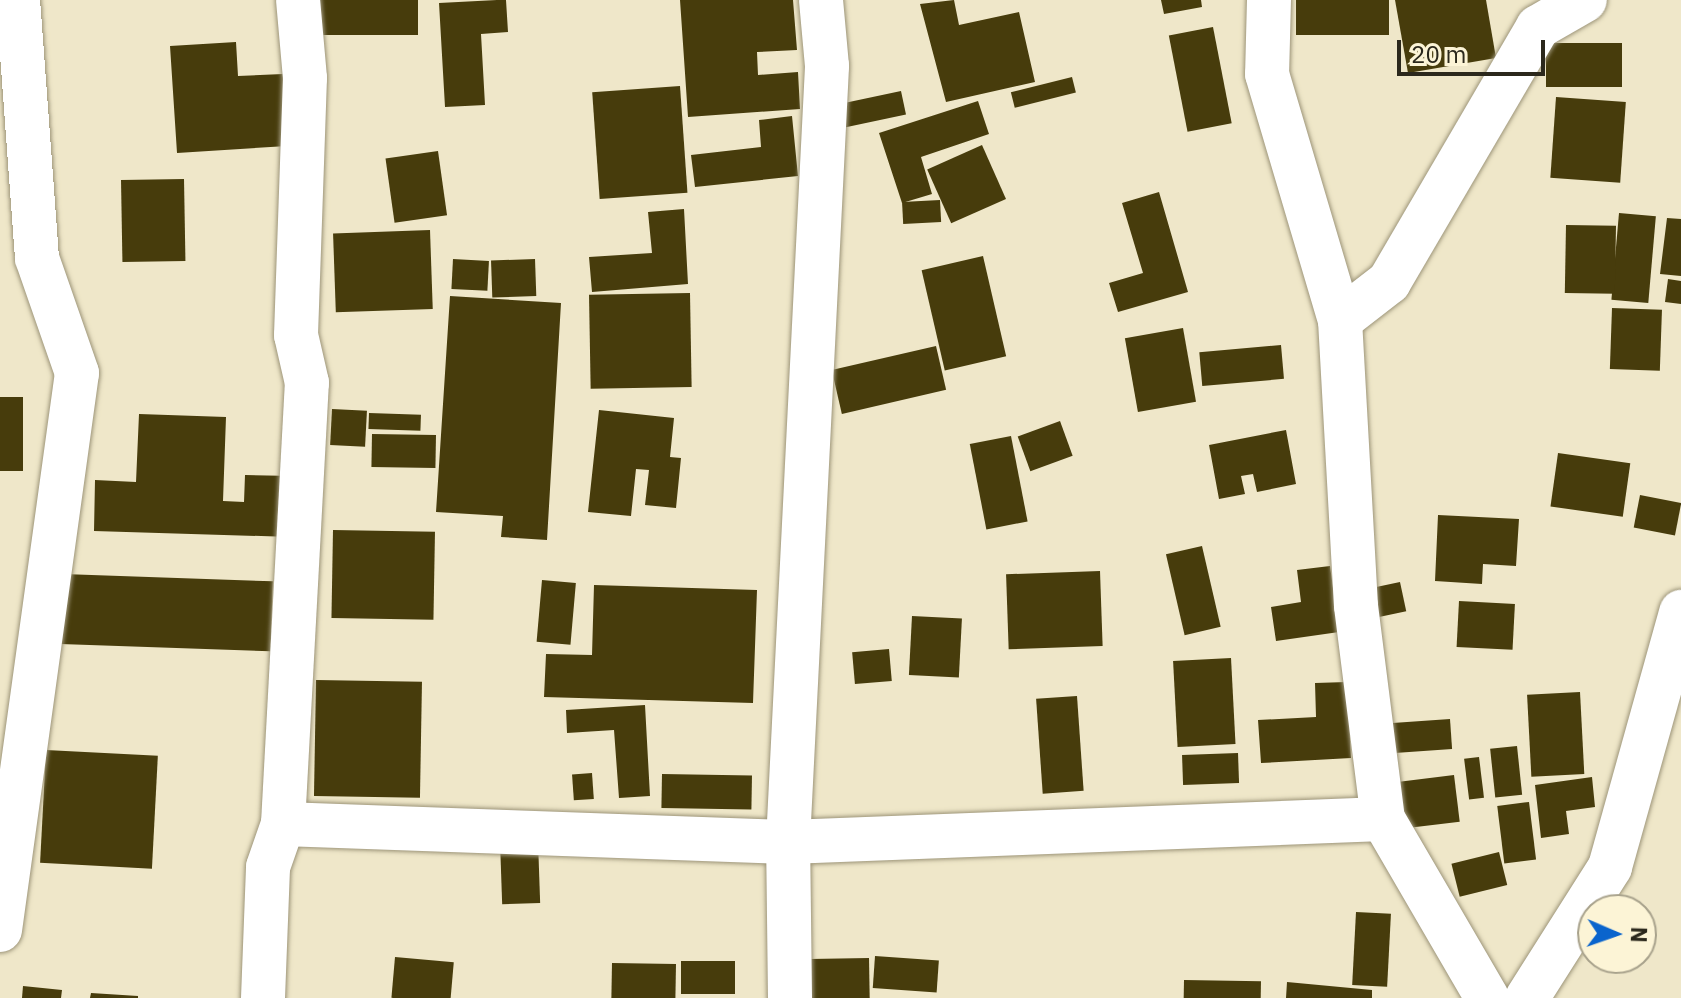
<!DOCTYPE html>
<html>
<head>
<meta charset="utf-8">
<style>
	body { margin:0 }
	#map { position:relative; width:1681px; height:998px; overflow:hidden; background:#efe7c9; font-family:"IBM Plex Sans",sans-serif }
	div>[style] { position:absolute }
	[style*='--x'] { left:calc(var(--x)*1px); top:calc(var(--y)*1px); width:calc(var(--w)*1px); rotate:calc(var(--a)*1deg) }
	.building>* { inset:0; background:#473c0c; transform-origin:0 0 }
	.roads { filter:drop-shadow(0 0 2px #9d9579) drop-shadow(0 0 2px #9d9579) }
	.street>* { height:44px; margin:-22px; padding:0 22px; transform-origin:22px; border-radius:22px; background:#fff }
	span { translate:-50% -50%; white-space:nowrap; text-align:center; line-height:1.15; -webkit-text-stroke:8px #fcf4d6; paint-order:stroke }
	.north { position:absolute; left:1577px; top:894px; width:80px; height:80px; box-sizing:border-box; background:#fcf4d6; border:2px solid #a8a28c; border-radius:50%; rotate:92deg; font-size:22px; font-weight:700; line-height:32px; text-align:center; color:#2b281c }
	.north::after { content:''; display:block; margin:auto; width:28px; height:36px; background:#0a64cd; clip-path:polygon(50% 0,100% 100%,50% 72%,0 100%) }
	.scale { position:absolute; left:1397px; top:40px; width:148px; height:36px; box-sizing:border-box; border:4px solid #2b281c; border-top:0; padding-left:10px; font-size:24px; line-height:28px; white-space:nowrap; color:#2b281c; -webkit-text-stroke:6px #fcf4d6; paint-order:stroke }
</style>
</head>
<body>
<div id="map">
	<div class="building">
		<div style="left:319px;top:0;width:99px;height:35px"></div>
		<div style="clip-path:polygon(497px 0,506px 0,508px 32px,481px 34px,485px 105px,445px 107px,439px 3px)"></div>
		<div style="clip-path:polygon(680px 0,793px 0,797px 50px,757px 52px,758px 75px,798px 72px,800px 109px,688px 117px)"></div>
		<div style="clip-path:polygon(954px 0,959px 25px,1019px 12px,1035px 82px,946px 102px,920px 4px)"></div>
		<div style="clip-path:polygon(1161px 0,1201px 0,1202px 7px,1164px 14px)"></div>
		<div style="left:1296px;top:0;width:93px;height:35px"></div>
		<div style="clip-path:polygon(1395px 0,1486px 0,1496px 58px,1408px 73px)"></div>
		<div style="left:1213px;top:27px;width:98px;height:45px;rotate:79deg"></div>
		<div style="clip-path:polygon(236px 42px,238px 76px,283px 74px,287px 146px,177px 153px,170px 46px)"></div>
		<div style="left:1622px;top:43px;width:44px;height:76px;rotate:90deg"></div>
		<div style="left:1072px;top:77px;width:16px;height:63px;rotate:76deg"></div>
		<div style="left:680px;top:86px;width:107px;height:88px;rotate:86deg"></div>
		<div style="left:901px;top:91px;width:24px;height:76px;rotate:78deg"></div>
		<div style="left:1556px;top:97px;width:70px;height:81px;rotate:4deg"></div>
		<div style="clip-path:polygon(978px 101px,989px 134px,921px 157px,932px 194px,902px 203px,879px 133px)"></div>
		<div style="clip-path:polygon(792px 116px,798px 176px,695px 187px,691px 155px,761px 147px,759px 120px)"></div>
		<div style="left:982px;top:145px;width:59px;height:60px;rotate:66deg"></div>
		<div style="left:438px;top:151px;width:65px;height:53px;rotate:82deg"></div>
		<div style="left:184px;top:179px;width:82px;height:63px;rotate:89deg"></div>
		<div style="clip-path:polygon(1159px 192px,1188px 292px,1118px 312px,1109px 283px,1143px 273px,1122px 203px)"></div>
		<div style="left:940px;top:200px;width:22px;height:38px;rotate:87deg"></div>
		<div style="clip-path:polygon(684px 209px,688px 284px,592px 292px,589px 257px,652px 253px,648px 212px)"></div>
		<div style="left:1619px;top:213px;width:37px;height:87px;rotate:5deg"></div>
		<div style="clip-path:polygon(1667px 218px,1681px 219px,1681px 276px,1660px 274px)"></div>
		<div style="left:1566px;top:225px;width:50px;height:68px;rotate:1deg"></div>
		<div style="left:430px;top:230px;width:79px;height:97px;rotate:88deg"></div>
		<div style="left:983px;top:256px;width:103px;height:63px;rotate:77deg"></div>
		<div style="left:453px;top:259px;width:36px;height:30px;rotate:3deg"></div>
		<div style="left:535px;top:259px;width:37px;height:44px;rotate:88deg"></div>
		<div style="clip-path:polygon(1668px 279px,1681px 281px,1681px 304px,1665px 302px)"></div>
		<div style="left:690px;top:293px;width:94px;height:101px;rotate:89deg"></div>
		<div style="clip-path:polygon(450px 296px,561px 303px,547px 540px,501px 537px,503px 516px,436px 512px)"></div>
		<div style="left:1612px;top:308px;width:50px;height:61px;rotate:2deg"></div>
		<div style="left:1183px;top:328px;width:75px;height:59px;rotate:80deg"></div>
		<div style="left:1281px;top:345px;width:34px;height:82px;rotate:85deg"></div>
		<div style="left:936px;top:346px;width:45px;height:107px;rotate:77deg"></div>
		<div style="left:0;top:397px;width:23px;height:74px"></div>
		<div style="left:332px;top:409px;width:35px;height:36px;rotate:3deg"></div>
		<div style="clip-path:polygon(599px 410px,674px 418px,670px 457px,681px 458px,676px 508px,645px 505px,649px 470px,636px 469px,631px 516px,588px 512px)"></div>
		<div style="left:369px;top:413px;width:52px;height:16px;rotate:2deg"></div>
		<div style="clip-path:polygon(139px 414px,226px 417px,223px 501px,244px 502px,245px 475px,293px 476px,291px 537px,94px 531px,95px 480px,136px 482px)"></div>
		<div style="left:1060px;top:421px;width:37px;height:45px;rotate:70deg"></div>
		<div style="clip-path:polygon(1286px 430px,1296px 484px,1257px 492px,1253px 474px,1241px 476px,1245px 494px,1219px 499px,1209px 445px)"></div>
		<div style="left:372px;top:434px;width:64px;height:33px;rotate:1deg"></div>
		<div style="left:1011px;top:436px;width:87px;height:42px;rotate:79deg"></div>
		<div style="left:1558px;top:453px;width:73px;height:54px;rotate:8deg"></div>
		<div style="left:1640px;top:495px;width:42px;height:33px;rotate:11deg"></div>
		<div style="clip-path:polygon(1438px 515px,1519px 519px,1516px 566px,1483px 564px,1482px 584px,1435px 581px)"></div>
		<div style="left:333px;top:530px;width:102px;height:88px;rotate:1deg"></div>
		<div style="left:1202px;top:546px;width:83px;height:37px;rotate:77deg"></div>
		<div style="clip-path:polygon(1330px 566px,1339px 632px,1276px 641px,1271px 607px,1301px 602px,1297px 570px)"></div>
		<div style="left:1100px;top:571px;width:75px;height:94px;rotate:88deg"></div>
		<div style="left:63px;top:574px;width:210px;height:70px;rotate:2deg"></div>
		<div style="left:542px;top:580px;width:34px;height:62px;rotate:5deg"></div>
		<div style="left:1400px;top:582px;width:30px;height:29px;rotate:78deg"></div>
		<div style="clip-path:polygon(594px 585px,757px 590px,753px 703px,544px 697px,546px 654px,592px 655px)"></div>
		<div style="left:1459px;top:601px;width:56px;height:46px;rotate:3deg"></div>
		<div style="left:912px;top:616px;width:50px;height:59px;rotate:3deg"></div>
		<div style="left:889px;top:649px;width:32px;height:37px;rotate:85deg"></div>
		<div style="left:1231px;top:658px;width:86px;height:58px;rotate:87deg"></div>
		<div style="left:316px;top:680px;width:106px;height:116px;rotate:1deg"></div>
		<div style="clip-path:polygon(1347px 682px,1351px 758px,1261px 763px,1258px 720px,1316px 717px,1315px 683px)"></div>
		<div style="left:1580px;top:692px;width:82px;height:53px;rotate:87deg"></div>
		<div style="left:1077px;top:696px;width:95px;height:41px;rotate:86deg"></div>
		<div style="clip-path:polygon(645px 705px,650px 796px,619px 798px,614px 730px,567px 733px,566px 710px)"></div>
		<div style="left:1450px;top:719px;width:30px;height:61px;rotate:86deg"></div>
		<div style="left:1517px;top:746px;width:49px;height:27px;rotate:84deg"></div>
		<div style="left:46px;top:750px;width:112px;height:113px;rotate:3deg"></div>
		<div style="left:1238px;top:753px;width:30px;height:56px;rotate:88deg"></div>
		<div style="left:1479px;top:757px;width:41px;height:15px;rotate:83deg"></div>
		<div style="left:592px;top:773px;width:26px;height:20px;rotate:86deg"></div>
		<div style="left:662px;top:774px;width:90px;height:34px;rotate:1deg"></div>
		<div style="left:1454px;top:775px;width:47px;height:59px;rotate:83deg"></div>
		<div style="clip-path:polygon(1592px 777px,1595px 807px,1566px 811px,1569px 834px,1541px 838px,1535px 785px)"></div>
		<div style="left:1529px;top:802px;width:58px;height:32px;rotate:83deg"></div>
		<div style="left:538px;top:841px;width:62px;height:38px;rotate:88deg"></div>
		<div style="left:1499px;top:852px;width:34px;height:49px;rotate:76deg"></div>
		<div style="left:1356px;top:912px;width:35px;height:73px;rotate:3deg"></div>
		<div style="left:875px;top:956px;width:64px;height:32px;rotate:4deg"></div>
		<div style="left:395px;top:957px;width:59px;height:41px;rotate:5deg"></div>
		<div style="left:869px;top:958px;width:40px;height:59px;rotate:89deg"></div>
		<div style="left:681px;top:961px;width:54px;height:33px"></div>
		<div style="left:612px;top:963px;width:64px;height:35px;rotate:1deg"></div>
		<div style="left:1184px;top:980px;width:77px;height:18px;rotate:1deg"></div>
		<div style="clip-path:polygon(1287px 982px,1372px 990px,1372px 998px,1286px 998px)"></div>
		<div style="clip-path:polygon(23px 986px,62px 990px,61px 998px,22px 998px)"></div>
		<div style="clip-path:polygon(91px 993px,138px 996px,138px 998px,90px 998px)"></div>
	</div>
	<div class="roads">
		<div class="street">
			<div style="--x:1269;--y:0;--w:74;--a:91.5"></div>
			<div style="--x:1267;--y:74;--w:257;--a:73.5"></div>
			<div style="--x:1340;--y:320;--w:286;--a:86.8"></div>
			<div style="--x:1356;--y:606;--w:215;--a:82.8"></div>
			<div style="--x:1383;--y:819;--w:207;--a:59.8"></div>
			<div style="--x:1340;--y:320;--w:62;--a:-37.8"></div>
			<div style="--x:1389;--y:282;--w:295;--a:-59.7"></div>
			<div style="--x:1538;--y:27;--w:54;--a:-29.9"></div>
			<div style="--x:283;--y:824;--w:505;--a:2.04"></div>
			<div style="--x:788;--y:842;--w:595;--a:-2.21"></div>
			<div style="--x:0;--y:930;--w:562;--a:-82.13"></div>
			<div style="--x:77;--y:373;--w:122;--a:-109.2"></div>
			<div style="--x:37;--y:258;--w:259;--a:-94.2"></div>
			<div style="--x:263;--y:998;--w:131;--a:-87.8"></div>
			<div style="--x:268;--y:867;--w:46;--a:-70.8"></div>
			<div style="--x:283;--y:824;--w:442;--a:-86.9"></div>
			<div style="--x:307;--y:383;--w:49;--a:-102.9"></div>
			<div style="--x:296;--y:335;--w:257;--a:-88"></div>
			<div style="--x:305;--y:78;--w:78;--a:-95.1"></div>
			<div style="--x:790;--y:998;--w:156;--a:-90.7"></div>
			<div style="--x:788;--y:842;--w:777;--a:-87.12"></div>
			<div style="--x:827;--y:66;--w:66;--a:-95.2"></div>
			<div style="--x:1527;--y:998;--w:155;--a:-57.6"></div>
			<div style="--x:1610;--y:867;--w:265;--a:-74.4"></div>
		</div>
	</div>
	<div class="north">N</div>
	<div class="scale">20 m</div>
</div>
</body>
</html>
